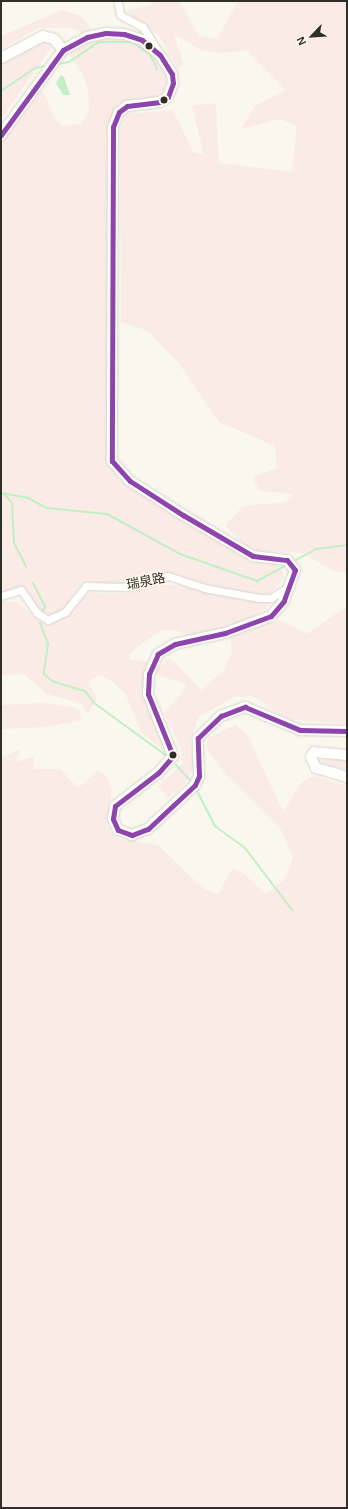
<!DOCTYPE html>
<html>
<head>
<meta charset="utf-8">
<style>
	body { margin:0 }
	#map { position:relative; width:348px; height:1509px; overflow:hidden; background:#faf7ef; font-family:Arial,"Noto Sans TC",sans-serif }
	div>[style] { position:absolute }
	[style*='--x'] { left:calc(var(--x)*1px); top:calc(var(--y)*1px); width:calc(var(--w)*1px); rotate:calc(var(--a)*1deg) }
	.green>* { inset:0; background:#faebe7 }
	.water>* { inset:0; background:#c3efc6 }
	.stream>* { height:2px; margin:-1px; padding:0 1px; transform-origin:1px; border-radius:1px; background:#c3efc6 }
	.roads { filter:drop-shadow(0 0 1px #d6d4ce) drop-shadow(0 0 1px #d6d4ce) }
	.street>* { height:7px; margin:-3.5px; padding:0 3.5px; transform-origin:3.5px; border-radius:3.5px; background:#fefefd }
	.secondary>* { height:10px; margin:-5px; padding:0 5px; transform-origin:5px; border-radius:5px; background:#fefefd }
	.bus-1>* { height:5px; margin:-2.5px; padding:0 2.5px; transform-origin:2.5px; border-radius:2.5px; background:#8e44ad }
	.dots>* { width:11px; height:11px; translate:-50% -50%; box-sizing:border-box; border:2px solid #fef8eb; border-radius:50% }
	span { translate:-50% -50%; white-space:nowrap; text-align:center; line-height:1.15; -webkit-text-stroke:3px #fef8eb; paint-order:stroke }
	.street-label { font-size:13px; color:#302e29 }
	.frame { position:absolute; inset:0; border:2px solid #302e29; pointer-events:none }
	.north { position:absolute; left:292px; top:16px; width:40px; height:40px; -webkit-text-stroke:3px #fef8eb; paint-order:stroke; rotate:245deg; font-size:11px; font-weight:700; line-height:16px; text-align:center; color:#302e29 }
	.north::after { content:''; display:block; margin:auto; width:14px; height:18px; background:#302e29; clip-path:polygon(50% 0,100% 100%,50% 72%,0 100%) }
</style>
</head>
<body>
<div id="map">
	<div class="green">
		<div style="clip-path:polygon(152px 1px,180px 1px,198px 36px,217px 39px,238px 1px,347px 1px,347px 573px,334px 571px,302px 553px,251px 551px,225px 526px,243px 506px,285px 502px,293px 494px,260px 491px,252px 477px,277px 468px,275px 446px,219px 422px,178px 362px,148px 331px,121px 322px,120px 130px,126px 114px,173px 110px,193px 152px,204px 155px,192px 106px,216px 103px,219px 163px,292px 172px,297px 126px,280px 119px,241px 129px,255px 106px,285px 90px,246px 50px,223px 53px,201px 50px,174px 34px,183px 63px,178px 70px,160px 37px,126px 11px,153px 4px)"></div>
		<div style="clip-path:polygon(62px 10px,81px 16px,92px 30px,82px 34px,74px 28px,39px 28px,1px 49px,1px 36px)"></div>
		<div style="clip-path:polygon(125px 38px,151px 50px,166px 73px,165px 89px,157px 96px,113px 114px,110px 121px,107px 413px,110px 465px,119px 479px,131px 487px,275px 562px,283px 572px,283px 579px,273px 592px,263px 595px,208px 586px,171px 573px,124px 583px,89px 583px,80px 586px,63px 610px,49px 617px,40px 612px,24px 589px,1px 592px,1px 143px,40px 92px,44px 92px,55px 119px,62px 126px,82px 124px,89px 111px,88px 90px,83px 74px,70px 56px,71px 52px,95px 39px)"></div>
		<div style="clip-path:polygon(37px 43px,47px 43px,52px 47px,1px 119px,1px 64px)"></div>
		<div style="clip-path:polygon(151px 585px,182px 585px,249px 601px,276px 600px,253px 618px,192px 639px,179px 631px,161px 630px,131px 652px,129px 660px,147px 662px,148px 667px,144px 682px,145px 694px,167px 754px,142px 733px,125px 693px,109px 679px,98px 675px,89px 682px,97px 699px,88px 714px,81px 703px,47px 694px,24px 674px,1px 675px,1px 602px,17px 602px,45px 624px,63px 617px,88px 593px,124px 594px)"></div>
		<div style="clip-path:polygon(347px 606px,347px 724px,287px 719px,252px 696px,234px 697px,199px 717px,191px 738px,194px 769px,182px 787px,168px 798px,158px 786px,182px 764px,181px 748px,164px 713px,186px 688px,184px 683px,159px 676px,155px 670px,170px 658px,201px 690px,224px 670px,232px 653px,230px 635px,280px 620px,307px 634px)"></div>
		<div style="clip-path:polygon(44px 703px,72px 707px,79px 710px,82px 720px,46px 727px,1px 729px,1px 705px)"></div>
		<div style="clip-path:polygon(236px 724px,248px 736px,283px 812px,302px 782px,313px 776px,347px 786px,347px 1508px,1px 1508px,1px 758px,21px 749px,16px 762px,34px 757px,34px 769px,60px 769px,78px 788px,98px 771px,107px 777px,112px 791px,106px 823px,115px 838px,158px 845px,204px 889px,218px 894px,232px 869px,243px 873px,266px 894px,285px 879px,293px 858px,281px 830px,226px 775px,206px 748px,209px 738px)"></div>
		<div style="clip-path:polygon(347px 758px,347px 770px,321px 764px,321px 760px)"></div>
	</div>
	<div class="water">
		<div style="clip-path:polygon(61px 75px,64px 77px,70px 95px,63px 95px,56px 83px)"></div>
	</div>
	<div class="stream">
		<div style="--x:57;--y:64;--w:12;--a:-9"></div>
		<div style="--x:69;--y:62;--w:36;--a:-34"></div>
		<div style="--x:99;--y:42;--w:33;--a:0"></div>
		<div style="--x:132;--y:42;--w:22;--a:34"></div>
		<div style="--x:150;--y:54;--w:17;--a:65"></div>
		<div style="--x:1;--y:91;--w:41;--a:-34.1"></div>
		<div style="--x:35;--y:68;--w:11;--a:-10"></div>
		<div style="--x:1;--y:493;--w:27;--a:10"></div>
		<div style="--x:28;--y:498;--w:21;--a:28"></div>
		<div style="--x:47;--y:508;--w:60;--a:5.7"></div>
		<div style="--x:107;--y:514;--w:83;--a:28.7"></div>
		<div style="--x:180;--y:554;--w:82;--a:19.3"></div>
		<div style="--x:257;--y:581;--w:32;--a:-28"></div>
		<div style="--x:4;--y:494;--w:12;--a:48"></div>
		<div style="--x:12;--y:503;--w:40;--a:87.1"></div>
		<div style="--x:14;--y:543;--w:27;--a:63"></div>
		<div style="--x:296;--y:560;--w:23;--a:-29"></div>
		<div style="--x:316;--y:549;--w:31;--a:-7"></div>
		<div style="--x:33;--y:583;--w:27;--a:63"></div>
		<div style="--x:45;--y:607;--w:6;--a:121"></div>
		<div style="--x:40;--y:623;--w:22;--a:69"></div>
		<div style="--x:48;--y:644;--w:30;--a:98"></div>
		<div style="--x:44;--y:674;--w:11;--a:41"></div>
		<div style="--x:52;--y:681;--w:34;--a:17"></div>
		<div style="--x:85;--y:691;--w:15;--a:53"></div>
		<div style="--x:94;--y:703;--w:90;--a:36"></div>
		<div style="--x:176;--y:765;--w:21;--a:47"></div>
		<div style="--x:197;--y:791;--w:39;--a:63"></div>
		<div style="--x:215;--y:826;--w:37;--a:36"></div>
		<div style="--x:245;--y:848;--w:78;--a:52.8"></div>
	</div>
	<div class="roads">
		<div class="street">
			<div style="--x:118;--y:1;--w:14;--a:82"></div>
			<div style="--x:120;--y:15;--w:26;--a:28"></div>
			<div style="--x:143;--y:27;--w:28;--a:58"></div>
			<div style="--x:1;--y:596;--w:21;--a:-17"></div>
			<div style="--x:21;--y:590;--w:28;--a:55"></div>
			<div style="--x:37;--y:613;--w:13;--a:32"></div>
			<div style="--x:48;--y:620;--w:19;--a:-25"></div>
			<div style="--x:65;--y:612;--w:33;--a:-51"></div>
			<div style="--x:86;--y:586;--w:42;--a:1.4"></div>
			<div style="--x:128;--y:587;--w:41;--a:-15.4"></div>
			<div style="--x:168;--y:576;--w:38;--a:18"></div>
			<div style="--x:204;--y:588;--w:56;--a:10.3"></div>
			<div style="--x:259;--y:598;--w:12;--a:0"></div>
			<div style="--x:271;--y:598;--w:22;--a:-32"></div>
		</div>
		<div class="secondary">
			<div style="--x:1;--y:58;--w:47;--a:-27.6"></div>
			<div style="--x:43;--y:36;--w:11;--a:15"></div>
			<div style="--x:54;--y:39;--w:14;--a:51"></div>
			<div style="--x:1;--y:135;--w:105;--a:-53.9"></div>
			<div style="--x:63;--y:50;--w:27;--a:-28"></div>
			<div style="--x:87;--y:37;--w:19;--a:-12"></div>
			<div style="--x:106;--y:33;--w:18;--a:3"></div>
			<div style="--x:124;--y:34;--w:19;--a:18"></div>
			<div style="--x:142;--y:40;--w:23;--a:40"></div>
			<div style="--x:160;--y:55;--w:22;--a:58"></div>
			<div style="--x:172;--y:74;--w:9;--a:84"></div>
			<div style="--x:173;--y:83;--w:15;--a:110"></div>
			<div style="--x:168;--y:97;--w:9;--a:148"></div>
			<div style="--x:160;--y:102;--w:33;--a:173"></div>
			<div style="--x:127;--y:106;--w:10;--a:143"></div>
			<div style="--x:119;--y:112;--w:16;--a:112"></div>
			<div style="--x:113;--y:127;--w:334;--a:90.2"></div>
			<div style="--x:112;--y:461;--w:27;--a:48"></div>
			<div style="--x:130;--y:481;--w:63;--a:32.7"></div>
			<div style="--x:183;--y:515;--w:81;--a:30.4"></div>
			<div style="--x:253;--y:556;--w:34;--a:7"></div>
			<div style="--x:287;--y:560;--w:13;--a:51"></div>
			<div style="--x:295;--y:570;--w:33;--a:110"></div>
			<div style="--x:284;--y:601;--w:20;--a:131"></div>
			<div style="--x:271;--y:616;--w:49;--a:159.7"></div>
			<div style="--x:225;--y:633;--w:51;--a:167.6"></div>
			<div style="--x:175;--y:644;--w:20;--a:150"></div>
			<div style="--x:158;--y:654;--w:22;--a:114"></div>
			<div style="--x:149;--y:674;--w:20;--a:93"></div>
			<div style="--x:148;--y:694;--w:67;--a:68"></div>
			<div style="--x:173;--y:756;--w:23;--a:131"></div>
			<div style="--x:158;--y:773;--w:54;--a:142.5"></div>
			<div style="--x:115;--y:806;--w:13;--a:99"></div>
			<div style="--x:113;--y:819;--w:12;--a:66"></div>
			<div style="--x:118;--y:830;--w:15;--a:20"></div>
			<div style="--x:132;--y:835;--w:17;--a:-21"></div>
			<div style="--x:148;--y:829;--w:64;--a:-43.1"></div>
			<div style="--x:195;--y:785;--w:10;--a:-66"></div>
			<div style="--x:199;--y:776;--w:38;--a:-92"></div>
			<div style="--x:198;--y:738;--w:32;--a:-44"></div>
			<div style="--x:221;--y:716;--w:26;--a:-21"></div>
			<div style="--x:245;--y:707;--w:60;--a:22.7"></div>
			<div style="--x:300;--y:730;--w:47;--a:1.2"></div>
			<div style="--x:347;--y:755;--w:33;--a:-175"></div>
			<div style="--x:314;--y:752;--w:6;--a:121"></div>
			<div style="--x:311;--y:757;--w:12;--a:66"></div>
			<div style="--x:316;--y:768;--w:32;--a:16"></div>
		</div>
	</div>
	<div class="bus-1">
		<div style="--x:1;--y:135;--w:105;--a:-53.9"></div>
		<div style="--x:63;--y:50;--w:27;--a:-28"></div>
		<div style="--x:87;--y:37;--w:19;--a:-12"></div>
		<div style="--x:106;--y:33;--w:18;--a:3"></div>
		<div style="--x:124;--y:34;--w:19;--a:18"></div>
		<div style="--x:142;--y:40;--w:23;--a:40"></div>
		<div style="--x:160;--y:55;--w:22;--a:58"></div>
		<div style="--x:172;--y:74;--w:9;--a:84"></div>
		<div style="--x:173;--y:83;--w:15;--a:110"></div>
		<div style="--x:168;--y:97;--w:9;--a:148"></div>
		<div style="--x:160;--y:102;--w:33;--a:173"></div>
		<div style="--x:127;--y:106;--w:10;--a:143"></div>
		<div style="--x:119;--y:112;--w:16;--a:112"></div>
		<div style="--x:113;--y:127;--w:334;--a:90.2"></div>
		<div style="--x:112;--y:461;--w:27;--a:48"></div>
		<div style="--x:130;--y:481;--w:63;--a:32.7"></div>
		<div style="--x:183;--y:515;--w:81;--a:30.4"></div>
		<div style="--x:253;--y:556;--w:34;--a:7"></div>
		<div style="--x:287;--y:560;--w:13;--a:51"></div>
		<div style="--x:295;--y:570;--w:33;--a:110"></div>
		<div style="--x:284;--y:601;--w:20;--a:131"></div>
		<div style="--x:271;--y:616;--w:49;--a:159.7"></div>
		<div style="--x:225;--y:633;--w:51;--a:167.6"></div>
		<div style="--x:175;--y:644;--w:20;--a:150"></div>
		<div style="--x:158;--y:654;--w:22;--a:114"></div>
		<div style="--x:149;--y:674;--w:20;--a:93"></div>
		<div style="--x:148;--y:694;--w:67;--a:68"></div>
		<div style="--x:173;--y:756;--w:23;--a:131"></div>
		<div style="--x:158;--y:773;--w:54;--a:142.5"></div>
		<div style="--x:115;--y:806;--w:13;--a:99"></div>
		<div style="--x:113;--y:819;--w:12;--a:66"></div>
		<div style="--x:118;--y:830;--w:15;--a:20"></div>
		<div style="--x:132;--y:835;--w:17;--a:-21"></div>
		<div style="--x:148;--y:829;--w:64;--a:-43.1"></div>
		<div style="--x:195;--y:785;--w:10;--a:-66"></div>
		<div style="--x:199;--y:776;--w:38;--a:-92"></div>
		<div style="--x:198;--y:738;--w:32;--a:-44"></div>
		<div style="--x:221;--y:716;--w:26;--a:-21"></div>
		<div style="--x:245;--y:707;--w:60;--a:22.7"></div>
		<div style="--x:300;--y:730;--w:47;--a:1.2"></div>
	</div>
	<div class="dots">
		<div style="left:149px;top:46px;background:#302e29"></div>
		<div style="left:164px;top:100px;background:#302e29"></div>
		<div style="left:173px;top:755px;background:#302e29"></div>
	</div>
	<div class="street-label">
		<span style="left:146px;top:582px;rotate:-11deg">瑞泉路</span>
	</div>
	<div class="frame"></div>
	<div class="north">N</div>
</div>
</body>
</html>
